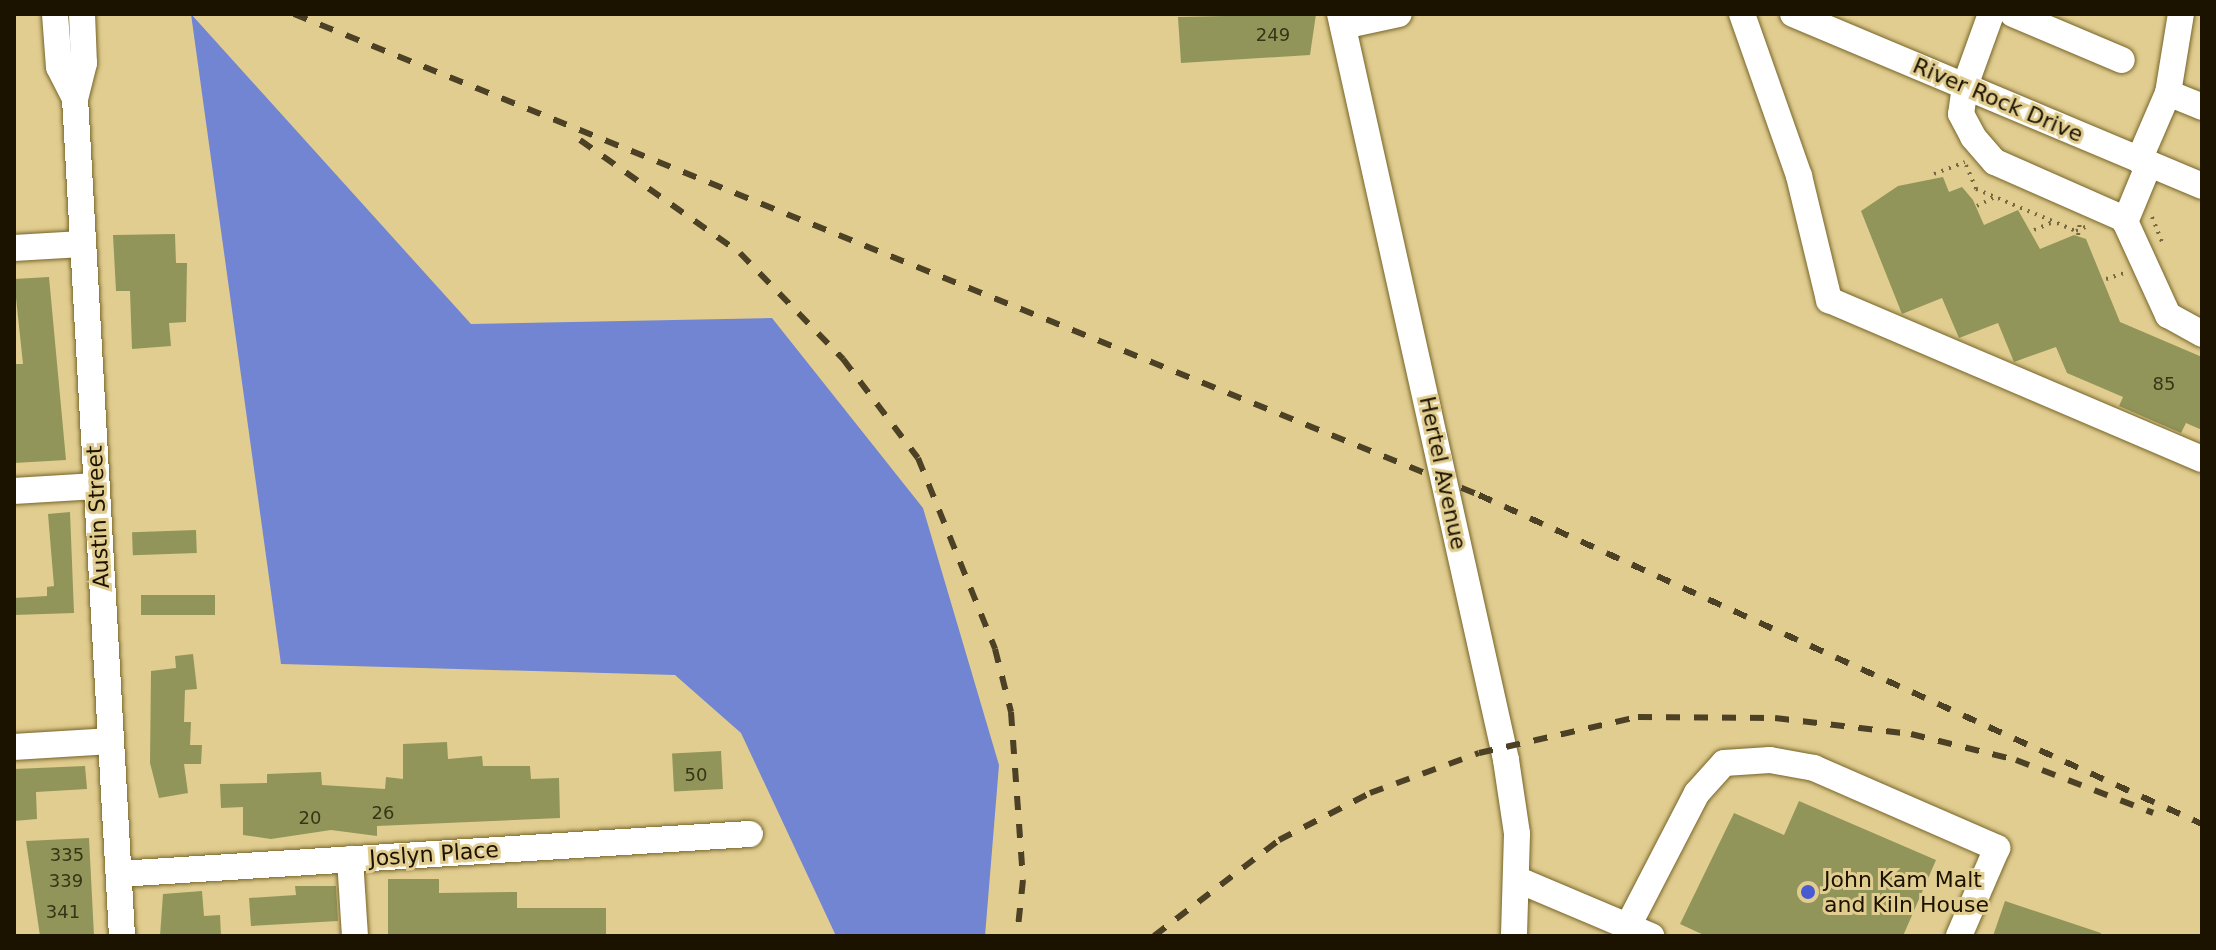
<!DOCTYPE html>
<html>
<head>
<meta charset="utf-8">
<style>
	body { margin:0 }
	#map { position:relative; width:2216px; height:950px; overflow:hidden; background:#e1cd90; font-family:"DejaVu Sans",sans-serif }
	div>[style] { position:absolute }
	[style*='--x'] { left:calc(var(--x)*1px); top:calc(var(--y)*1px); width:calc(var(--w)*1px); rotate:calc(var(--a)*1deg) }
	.forest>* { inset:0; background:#7185d3 }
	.building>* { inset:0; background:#919559; transform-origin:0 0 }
	.path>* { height:4px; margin-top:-2px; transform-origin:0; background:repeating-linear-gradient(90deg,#766942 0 2px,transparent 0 8px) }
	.roads { filter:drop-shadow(0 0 2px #776529) drop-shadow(0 0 2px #776529) }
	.minor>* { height:26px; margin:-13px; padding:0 13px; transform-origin:13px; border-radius:13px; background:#fff }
	.rail>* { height:6px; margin-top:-3px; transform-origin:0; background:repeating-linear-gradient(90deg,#4c4124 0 14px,transparent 0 28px) }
	.dots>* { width:22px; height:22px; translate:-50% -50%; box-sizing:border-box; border:4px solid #e1cd90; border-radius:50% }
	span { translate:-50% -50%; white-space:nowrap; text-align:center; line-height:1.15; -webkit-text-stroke:6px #e1cd90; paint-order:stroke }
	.number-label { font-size:18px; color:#383416 }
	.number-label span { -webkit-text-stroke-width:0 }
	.street-label { font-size:22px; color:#1b1300 }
	.poi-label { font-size:22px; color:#1b1300 }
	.left { translate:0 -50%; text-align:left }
	.frame { position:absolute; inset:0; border:16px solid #1b1300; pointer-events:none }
</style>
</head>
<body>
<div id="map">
	<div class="forest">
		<div style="clip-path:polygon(191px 14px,471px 324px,772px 318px,923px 508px,999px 765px,985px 936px,836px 936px,741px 733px,675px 675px,281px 664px)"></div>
	</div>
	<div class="building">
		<div style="clip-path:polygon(1316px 14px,1310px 55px,1181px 63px,1178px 17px)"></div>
		<div style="clip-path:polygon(1943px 177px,1949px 192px,1962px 187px,1973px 200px,1984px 225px,2018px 210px,2040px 249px,2074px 235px,2086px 239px,2120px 322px,2202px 357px,2202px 430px,2186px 423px,2181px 433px,2119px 406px,2123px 397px,2067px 373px,2056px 347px,2014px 362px,1998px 323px,1959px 338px,1942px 298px,1902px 314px,1861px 211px,1898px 186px)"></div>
		<div style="clip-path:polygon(175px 234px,176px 263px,187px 263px,186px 322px,169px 323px,171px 346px,132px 349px,130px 291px,116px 291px,113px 235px)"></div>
		<div style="clip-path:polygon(49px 277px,66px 460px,14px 463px,14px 364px,23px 364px,14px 279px)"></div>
		<div style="clip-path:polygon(70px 512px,74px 613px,14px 615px,14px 598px,47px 596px,47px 587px,54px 586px,48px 514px)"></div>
		<div style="left:196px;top:530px;width:23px;height:64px;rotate:88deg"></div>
		<div style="left:141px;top:595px;width:74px;height:20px"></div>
		<div style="clip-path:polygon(193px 654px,197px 689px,185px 690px,184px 722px,191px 722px,190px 745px,202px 745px,201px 764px,184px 764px,188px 793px,159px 798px,150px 763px,151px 671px,176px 668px,175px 656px)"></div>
		<div style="clip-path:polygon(447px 742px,448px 759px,482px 756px,483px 766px,530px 766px,531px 779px,559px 778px,560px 818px,377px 826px,377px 836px,331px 830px,271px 839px,243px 835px,243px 807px,221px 808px,220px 784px,267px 783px,267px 774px,321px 772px,322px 785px,385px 789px,386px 777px,403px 779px,403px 744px)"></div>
		<div style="left:721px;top:751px;width:38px;height:49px;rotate:87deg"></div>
		<div style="clip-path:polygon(85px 766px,87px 789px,36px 792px,37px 819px,14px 821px,14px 769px)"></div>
		<div style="clip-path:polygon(1799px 801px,1936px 860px,1903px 936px,1706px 936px,1680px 924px,1734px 813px,1784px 835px)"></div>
		<div style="clip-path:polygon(89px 838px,94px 936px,40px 936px,26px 841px)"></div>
		<div style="clip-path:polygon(388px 879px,439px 879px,439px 893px,517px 892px,517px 908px,606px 908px,606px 936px,388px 936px)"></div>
		<div style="clip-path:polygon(295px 886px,336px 886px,338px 921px,251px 926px,249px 898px,296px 895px)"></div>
		<div style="clip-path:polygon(202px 891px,204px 916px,220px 915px,221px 936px,160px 936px,163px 894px)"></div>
		<div style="clip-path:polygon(2005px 901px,2101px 933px,2100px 936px,1993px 936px)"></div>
	</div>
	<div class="path">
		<div style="--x:1966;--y:165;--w:26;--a:67"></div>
		<div style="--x:1976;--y:189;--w:108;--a:22.8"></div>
		<div style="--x:2076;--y:231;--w:13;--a:-23"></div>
		<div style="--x:1934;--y:174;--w:33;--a:-21"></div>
		<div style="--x:1977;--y:206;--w:20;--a:-27"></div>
		<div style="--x:2152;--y:217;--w:27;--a:68"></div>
		<div style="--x:2034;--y:230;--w:21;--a:-23"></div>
		<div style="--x:2078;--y:235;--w:13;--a:-81"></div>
		<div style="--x:2106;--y:279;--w:22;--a:-18"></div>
	</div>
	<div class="roads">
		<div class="minor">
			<div style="--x:55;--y:14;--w:53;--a:85.7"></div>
			<div style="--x:59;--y:67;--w:35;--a:63"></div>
			<div style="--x:82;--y:14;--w:49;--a:87.7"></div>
			<div style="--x:84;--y:63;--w:36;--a:104"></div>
			<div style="--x:75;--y:98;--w:839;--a:86.79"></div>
			<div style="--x:1340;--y:14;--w:764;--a:77.45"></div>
			<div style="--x:1506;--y:760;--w:75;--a:81.5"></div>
			<div style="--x:1517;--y:834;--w:102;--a:91.7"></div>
			<div style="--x:1742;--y:14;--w:172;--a:70.6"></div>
			<div style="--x:1799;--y:176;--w:128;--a:76.4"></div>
			<div style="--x:1829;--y:300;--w:405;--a:23.1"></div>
			<div style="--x:1793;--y:14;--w:444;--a:22.8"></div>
			<div style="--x:1991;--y:14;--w:77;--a:109.9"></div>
			<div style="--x:1965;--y:86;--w:28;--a:98"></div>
			<div style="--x:1961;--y:114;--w:26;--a:62"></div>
			<div style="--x:1973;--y:137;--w:33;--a:49"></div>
			<div style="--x:1995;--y:162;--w:141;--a:23.8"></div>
			<div style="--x:2124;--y:219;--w:106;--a:65.4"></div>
			<div style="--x:2168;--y:315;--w:39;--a:29"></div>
			<div style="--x:2013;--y:14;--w:118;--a:22.9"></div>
			<div style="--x:1343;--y:26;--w:57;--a:-12.1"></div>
			<div style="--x:2168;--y:93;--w:80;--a:-80.7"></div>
			<div style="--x:2139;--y:160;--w:73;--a:-66.6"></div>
			<div style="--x:2168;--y:93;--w:37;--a:22"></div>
			<div style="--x:2125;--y:222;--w:63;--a:-67.5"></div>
			<div style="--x:14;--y:248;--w:68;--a:-3.4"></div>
			<div style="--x:14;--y:491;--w:82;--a:-3.5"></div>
			<div style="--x:14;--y:747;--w:97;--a:-3.5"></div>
			<div style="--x:350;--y:859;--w:77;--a:86.3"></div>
			<div style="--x:119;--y:874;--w:632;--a:-3.63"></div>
			<div style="--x:1516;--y:879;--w:147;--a:22.9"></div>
			<div style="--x:1628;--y:926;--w:150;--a:-62.6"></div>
			<div style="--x:1697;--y:793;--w:40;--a:-48"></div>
			<div style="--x:1724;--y:763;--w:46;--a:-3.7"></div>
			<div style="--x:1770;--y:760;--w:45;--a:10.3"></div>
			<div style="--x:1814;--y:768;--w:200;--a:23.6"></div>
			<div style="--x:1997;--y:848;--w:96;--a:113.4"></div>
		</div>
	</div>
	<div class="rail">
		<div style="--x:294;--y:14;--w:1279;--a:22.09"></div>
		<div style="--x:1479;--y:495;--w:794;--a:24.47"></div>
		<div style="--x:580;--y:140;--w:196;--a:35.2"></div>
		<div style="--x:740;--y:253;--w:148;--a:45.8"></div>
		<div style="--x:843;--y:359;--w:124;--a:52.9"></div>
		<div style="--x:918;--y:458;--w:206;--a:68"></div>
		<div style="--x:995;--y:649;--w:65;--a:75.7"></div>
		<div style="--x:1011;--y:712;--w:168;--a:85.9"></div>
		<div style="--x:1023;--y:880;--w:56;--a:96.1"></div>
		<div style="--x:1154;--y:936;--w:158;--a:-37.5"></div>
		<div style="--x:1279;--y:840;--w:102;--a:-27.3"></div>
		<div style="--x:1370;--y:793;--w:116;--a:-20.2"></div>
		<div style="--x:1479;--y:753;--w:163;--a:-12.8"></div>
		<div style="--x:1638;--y:717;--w:137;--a:0.4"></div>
		<div style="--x:1775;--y:718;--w:137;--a:6.7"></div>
		<div style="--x:1911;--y:734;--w:108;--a:13.9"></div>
		<div style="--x:2016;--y:760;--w:147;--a:21.1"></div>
	</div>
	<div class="dots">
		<div style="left:1808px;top:892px;background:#485bd0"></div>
	</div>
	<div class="number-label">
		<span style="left:1273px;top:35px">249</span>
		<span style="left:2164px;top:384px">85</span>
		<span style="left:696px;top:775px">50</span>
		<span style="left:383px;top:813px">26</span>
		<span style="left:310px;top:818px">20</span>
		<span style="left:67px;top:855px">335</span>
		<span style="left:66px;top:881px">339</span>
		<span style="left:63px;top:912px">341</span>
	</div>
	<div class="street-label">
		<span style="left:1998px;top:100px;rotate:23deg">River Rock Drive</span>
		<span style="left:1443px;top:473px;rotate:78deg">Hertel Avenue</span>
		<span style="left:98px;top:517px;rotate:-93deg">Austin Street</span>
		<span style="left:434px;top:854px;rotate:-4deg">Joslyn Place</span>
	</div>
	<div class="poi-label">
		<span class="left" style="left:1824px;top:892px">John Kam Malt<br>and Kiln House</span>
	</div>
	<div class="frame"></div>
</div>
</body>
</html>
